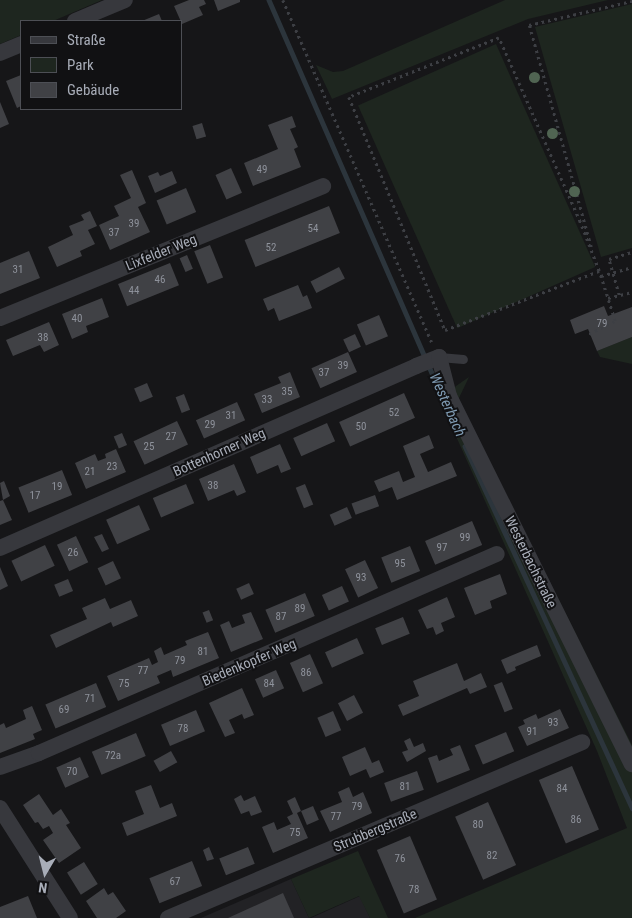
<!DOCTYPE html>
<html>
<head>
<meta charset="utf-8">
<style>
	body { margin:0 }
	#map { position:relative; width:632px; height:918px; overflow:hidden; background:#161618; font-family:"Roboto Condensed",sans-serif }
	div>[style] { position:absolute }
	[style*='--x'] { left:calc(var(--x)*1px); top:calc(var(--y)*1px); width:calc(var(--w)*1px); rotate:calc(var(--a)*1deg) }
	.built>* { inset:0; background:#222225 }
	.green>* { inset:0; background:#1e261f; transform-origin:0 0 }
	.stream>* { height:4.5px; margin:-2.25px; padding:0 2.25px; transform-origin:2.25px; border-radius:2.25px; background:#2c353c }
	.building>* { inset:0; background:#404145; transform-origin:0 0 }
	.path>* { height:2.5px; margin-top:-1.25px; transform-origin:0; background:repeating-linear-gradient(90deg,#3d3f44 0 2.5px,transparent 0 6.5px) }
	.lane>* { height:9px; margin:-4.5px; padding:0 4.5px; transform-origin:4.5px; border-radius:4.5px; background:#37383d }
	.street>* { height:16px; margin:-8px; padding:0 8px; transform-origin:8px; border-radius:8px; background:#37383d }
	.trees>* { width:11px; height:11px; margin:-5.5px; border-radius:50%; background:#506452 }
	span { translate:-50% -50%; white-space:nowrap; text-align:center; line-height:1.15; -webkit-text-stroke:4px #111113; paint-order:stroke }
	.number-label { font-size:11px; color:#8e929b }
	.number-label span { -webkit-text-stroke-width:0 }
	.street-label { font-size:14px; color:#a8adb8 }
	.water-label { font-size:15px; color:#7f9bb3; font-style:italic }
	.legend { position:absolute; left:20px; top:20px; width:162px; height:90px; box-sizing:border-box; background:#111113; border:1px solid #4d4f55; margin:0; padding:6px 9px; list-style:none; font-size:15px; color:#a8adb8 }
	.legend li { display:flex; align-items:center; gap:10px; height:25px }
	.legend b { width:25px; border:1px solid #4d4f55 }
	.north { position:absolute; left:20px; top:848px; width:50px; height:50px; -webkit-text-stroke:4px #111113; paint-order:stroke; rotate:188deg; font-size:14px; font-weight:700; line-height:20px; text-align:center; color:#a8adb8 }
	.north::after { content:''; display:block; margin:auto; width:18px; height:22px; background:#a8adb8; clip-path:polygon(50% 0,100% 100%,50% 72%,0 100%) }
</style>
</head>
<body>
<div id="map">
	<div class="built">
		<div style="clip-path:polygon(291px 879px,309px 918px,201px 918px)"></div>
		<div style="clip-path:polygon(360px 896px,370px 918px,311px 918px)"></div>
	</div>
	<div class="green">
		<div style="clip-path:polygon(0 0,102px 0,53px 21px,21px 21px,21px 35px,0 44px)"></div>
		<div style="clip-path:polygon(505px 0,608px 0,528px 19px,332px 99px,316px 65px,333px 72px,343px 71px)"></div>
		<div style="clip-path:polygon(632px 4px,632px 248px,601px 257px,535px 27px)"></div>
		<div style="left:496px;top:44px;width:244px;height:151px;rotate:66deg"></div>
		<div style="clip-path:polygon(632px 337px,632px 364px,600px 357px,597px 351px)"></div>
		<div style="clip-path:polygon(469px 377px,458px 400px,632px 745px,632px 918px,415px 918px,627px 828px,597px 751px,442px 405px,456px 386px)"></div>
		<div style="clip-path:polygon(358px 851px,388px 918px,370px 918px,359px 896px,309px 918px,291px 879px)"></div>
	</div>
	<div class="stream">
		<div style="--x:269;--y:0;--w:425;--a:66.4"></div>
		<div style="--x:465;--y:446;--w:399;--a:65.2"></div>
	</div>
	<div class="building">
		<div style="clip-path:polygon(189px 0,204px 0,206px 4px,199px 7px,203px 15px,182px 24px,174px 6px)"></div>
		<div style="clip-path:polygon(214px 0,240px 0,240px 2px,218px 11px)"></div>
		<div style="clip-path:polygon(159px 14px,162px 21px,142px 21px)"></div>
		<div style="clip-path:polygon(21px 75px,21px 106px,17px 108px,6px 81px)"></div>
		<div style="clip-path:polygon(0 102px,9px 124px,0 128px)"></div>
		<div style="clip-path:polygon(292px 116px,296px 127px,290px 129px,298px 147px,294px 149px,301px 167px,253px 186px,244px 163px,278px 149px,268px 125px)"></div>
		<div style="left:202px;top:123px;width:14px;height:10px;rotate:73deg"></div>
		<div style="left:231px;top:168px;width:27px;height:17px;rotate:66deg"></div>
		<div style="clip-path:polygon(132px 170px,146px 203px,138px 207px,150px 232px,110px 250px,99px 225px,119px 216px,114px 206px,131px 198px,120px 175px)"></div>
		<div style="clip-path:polygon(172px 171px,177px 183px,155px 193px,148px 176px,158px 172px,160px 176px)"></div>
		<div style="left:186px;top:188px;width:26px;height:32px;rotate:67deg"></div>
		<div style="left:329px;top:206px;width:29px;height:91px;rotate:68deg"></div>
		<div style="clip-path:polygon(90px 211px,97px 226px,88px 230px,95px 244px,80px 251px,82px 256px,57px 267px,48px 247px,73px 235px,69px 226px,84px 220px,81px 215px)"></div>
		<div style="left:210px;top:245px;width:35px;height:17px;rotate:68deg"></div>
		<div style="clip-path:polygon(29px 251px,40px 278px,0 294px,0 263px)"></div>
		<div style="left:187px;top:255px;width:15px;height:8px;rotate:67deg"></div>
		<div style="left:170px;top:263px;width:24px;height:56px;rotate:68deg"></div>
		<div style="left:339px;top:267px;width:13px;height:32px;rotate:63deg"></div>
		<div style="clip-path:polygon(298px 285px,303px 297px,307px 295px,312px 308px,279px 321px,274px 308px,268px 311px,263px 299px)"></div>
		<div style="clip-path:polygon(102px 298px,109px 317px,86px 326px,88px 332px,72px 339px,62px 314px)"></div>
		<div style="clip-path:polygon(604px 306px,608px 316px,632px 307px,632px 337px,597px 351px,588px 329px,575px 334px,570px 320px)"></div>
		<div style="left:379px;top:315px;width:23px;height:24px;rotate:67deg"></div>
		<div style="clip-path:polygon(49px 322px,59px 345px,44px 352px,40px 345px,13px 356px,6px 340px)"></div>
		<div style="left:355px;top:334px;width:14px;height:13px;rotate:65deg"></div>
		<div style="left:348px;top:352px;width:22px;height:40px;rotate:66deg"></div>
		<div style="clip-path:polygon(290px 372px,300px 397px,262px 413px,254px 394px,281px 383px,278px 377px)"></div>
		<div style="left:147px;top:383px;width:15px;height:14px;rotate:67deg"></div>
		<div style="left:404px;top:393px;width:27px;height:71px;rotate:66deg"></div>
		<div style="left:184px;top:394px;width:17px;height:9px;rotate:69deg"></div>
		<div style="left:237px;top:402px;width:20px;height:45px;rotate:66deg"></div>
		<div style="left:177px;top:421px;width:26px;height:48px;rotate:65deg"></div>
		<div style="left:327px;top:423px;width:20px;height:37px;rotate:66deg"></div>
		<div style="left:122px;top:433px;width:13px;height:9px;rotate:67deg"></div>
		<div style="clip-path:polygon(429px 435px,434px 448px,420px 454px,428px 472px,451px 462px,457px 476px,397px 500px,392px 487px,379px 492px,374px 481px,399px 471px,403px 482px,415px 477px,403px 446px)"></div>
		<div style="clip-path:polygon(280px 444px,291px 469px,281px 473px,278px 465px,257px 474px,250px 457px)"></div>
		<div style="clip-path:polygon(116px 449px,126px 472px,86px 489px,75px 463px,95px 454px,98px 461px,106px 458px,105px 454px)"></div>
		<div style="clip-path:polygon(234px 464px,246px 492px,237px 496px,234px 490px,208px 501px,199px 479px)"></div>
		<div style="left:62px;top:470px;width:27px;height:47px;rotate:68deg"></div>
		<div style="clip-path:polygon(4px 481px,10px 496px,3px 500px,0 483px)"></div>
		<div style="left:186px;top:484px;width:21px;height:36px;rotate:67deg"></div>
		<div style="left:305px;top:484px;width:22px;height:10px;rotate:68deg"></div>
		<div style="left:375px;top:495px;width:12px;height:25px;rotate:70deg"></div>
		<div style="clip-path:polygon(3px 500px,12px 520px,0 525px,0 501px)"></div>
		<div style="left:139px;top:505px;width:27px;height:36px;rotate:66deg"></div>
		<div style="left:347px;top:507px;width:12px;height:19px;rotate:66deg"></div>
		<div style="left:472px;top:521px;width:26px;height:51px;rotate:67deg"></div>
		<div style="clip-path:polygon(102px 534px,109px 549px,102px 552px,94px 537px)"></div>
		<div style="left:76px;top:536px;width:29px;height:21px;rotate:65deg"></div>
		<div style="left:45px;top:545px;width:23px;height:37px;rotate:65deg"></div>
		<div style="left:410px;top:546px;width:27px;height:31px;rotate:68deg"></div>
		<div style="left:365px;top:560px;width:31px;height:22px;rotate:65deg"></div>
		<div style="left:113px;top:561px;width:19px;height:17px;rotate:65deg"></div>
		<div style="clip-path:polygon(0 567px,8px 586px,0 590px)"></div>
		<div style="clip-path:polygon(500px 574px,507px 594px,490px 601px,492px 608px,475px 615px,464px 588px)"></div>
		<div style="left:68px;top:579px;width:13px;height:15px;rotate:67deg"></div>
		<div style="left:249px;top:583px;width:12px;height:14px;rotate:66deg"></div>
		<div style="left:342px;top:586px;width:17px;height:22px;rotate:66deg"></div>
		<div style="left:305px;top:593px;width:25px;height:43px;rotate:67deg"></div>
		<div style="clip-path:polygon(447px 597px,455px 617px,441px 623px,444px 631px,436px 635px,433px 627px,427px 629px,418px 610px)"></div>
		<div style="clip-path:polygon(105px 598px,110px 609px,131px 600px,138px 616px,113px 627px,111px 622px,56px 648px,50px 635px,87px 619px,82px 608px)"></div>
		<div style="left:209px;top:610px;width:11px;height:7px;rotate:68deg"></div>
		<div style="clip-path:polygon(251px 612px,263px 639px,231px 652px,220px 625px,229px 621px,232px 628px,245px 623px,242px 615px)"></div>
		<div style="left:403px;top:617px;width:18px;height:30px;rotate:68deg"></div>
		<div style="clip-path:polygon(208px 632px,219px 658px,173px 677px,171px 670px,157px 676px,160px 683px,118px 701px,107px 676px,149px 658px,152px 665px,158px 662px,154px 651px,161px 647px,164px 655px,187px 645px,185px 641px)"></div>
		<div style="left:357px;top:638px;width:17px;height:35px;rotate:66deg"></div>
		<div style="clip-path:polygon(537px 645px,541px 656px,515px 667px,516px 670px,507px 674px,501px 660px)"></div>
		<div style="left:310px;top:654px;width:32px;height:22px;rotate:66deg"></div>
		<div style="clip-path:polygon(457px 663px,464px 681px,481px 673px,487px 687px,470px 694px,467px 688px,403px 716px,398px 705px,419px 696px,413px 681px)"></div>
		<div style="left:276px;top:670px;width:20px;height:23px;rotate:66deg"></div>
		<div style="left:502px;top:682px;width:29px;height:9px;rotate:68deg"></div>
		<div style="left:96px;top:683px;width:26px;height:55px;rotate:67deg"></div>
		<div style="clip-path:polygon(242px 688px,254px 715px,244px 719px,242px 714px,229px 720px,235px 733px,225px 737px,209px 703px)"></div>
		<div style="left:354px;top:695px;width:20px;height:18px;rotate:63deg"></div>
		<div style="clip-path:polygon(32px 706px,42px 730px,33px 734px,35px 739px,0 753px,0 725px,4px 723px,6px 728px,26px 719px,23px 710px)"></div>
		<div style="clip-path:polygon(560px 709px,569px 728px,527px 746px,518px 727px,525px 724px,523px 720px,536px 714px,538px 719px)"></div>
		<div style="left:196px;top:710px;width:23px;height:38px;rotate:67deg"></div>
		<div style="left:333px;top:711px;width:21px;height:17px;rotate:67deg"></div>
		<div style="left:506px;top:732px;width:21px;height:34px;rotate:67deg"></div>
		<div style="left:136px;top:733px;width:25px;height:48px;rotate:67deg"></div>
		<div style="clip-path:polygon(410px 738px,414px 747px,423px 743px,426px 751px,407px 762px,402px 752px,408px 750px,404px 741px)"></div>
		<div style="clip-path:polygon(460px 745px,470px 770px,437px 783px,428px 758px,437px 755px,439px 761px,453px 755px,450px 749px)"></div>
		<div style="clip-path:polygon(365px 747px,372px 763px,379px 760px,384px 772px,370px 778px,366px 769px,350px 776px,342px 757px)"></div>
		<div style="left:171px;top:751px;width:13px;height:20px;rotate:61deg"></div>
		<div style="left:80px;top:757px;width:22px;height:26px;rotate:66deg"></div>
		<div style="left:572px;top:766px;width:69px;height:36px;rotate:67deg"></div>
		<div style="left:417px;top:771px;width:20px;height:35px;rotate:70deg"></div>
		<div style="clip-path:polygon(151px 785px,160px 808px,172px 803px,177px 816px,127px 836px,122px 823px,144px 814px,135px 791px)"></div>
		<div style="clip-path:polygon(349px 787px,353px 797px,363px 792px,372px 813px,330px 832px,320px 811px,342px 802px,338px 792px)"></div>
		<div style="clip-path:polygon(39px 794px,53px 815px,61px 809px,70px 823px,66px 825px,81px 848px,59px 863px,43px 840px,53px 833px,49px 826px,43px 829px,38px 822px,35px 823px,23px 805px)"></div>
		<div style="clip-path:polygon(241px 795px,244px 801px,255px 796px,262px 812px,251px 816px,249px 811px,241px 814px,234px 799px)"></div>
		<div style="clip-path:polygon(295px 797px,301px 811px,297px 813px,308px 838px,273px 853px,262px 827px,274px 822px,277px 830px,291px 824px,287px 817px,293px 814px,287px 801px)"></div>
		<div style="left:488px;top:802px;width:69px;height:36px;rotate:66deg"></div>
		<div style="left:313px;top:806px;width:15px;height:13px;rotate:67deg"></div>
		<div style="left:410px;top:836px;width:69px;height:36px;rotate:67deg"></div>
		<div style="clip-path:polygon(209px 847px,214px 859px,207px 861px,203px 850px)"></div>
		<div style="left:248px;top:847px;width:18px;height:31px;rotate:68deg"></div>
		<div style="left:192px;top:861px;width:27px;height:46px;rotate:68deg"></div>
		<div style="left:84px;top:862px;width:26px;height:20px;rotate:58deg"></div>
		<div style="clip-path:polygon(104px 888px,108px 895px,113px 892px,126px 911px,116px 918px,97px 918px,86px 901px)"></div>
		<div style="clip-path:polygon(283px 893px,294px 918px,228px 918px)"></div>
		<div style="clip-path:polygon(28px 896px,37px 918px,0 918px,0 907px)"></div>
	</div>
	<div class="path">
		<div style="--x:283;--y:0;--w:373;--a:66.5"></div>
		<div style="--x:591;--y:247;--w:230;--a:-105.6"></div>
		<div style="--x:529;--y:25;--w:106;--a:-13.1"></div>
		<div style="--x:601;--y:276;--w:32;--a:-16"></div>
		<div style="--x:619;--y:295;--w:37;--a:-106"></div>
		<div style="--x:609;--y:259;--w:24;--a:-17"></div>
		<div style="--x:608;--y:298;--w:25;--a:-14"></div>
		<div style="--x:589;--y:334;--w:29;--a:-27"></div>
		<div style="--x:615;--y:321;--w:52;--a:-107.7"></div>
		<div style="--x:599;--y:271;--w:53;--a:-111.2"></div>
		<div style="--x:580;--y:222;--w:201;--a:-113.8"></div>
		<div style="--x:499;--y:38;--w:161;--a:158.5"></div>
		<div style="--x:349;--y:97;--w:252;--a:67.6"></div>
		<div style="--x:445;--y:330;--w:165;--a:-21"></div>
	</div>
	<div class="lane">
		<div style="--x:439;--y:357;--w:24;--a:5"></div>
	</div>
	<div class="street">
		<div style="--x:75;--y:21;--w:54;--a:-22.8"></div>
		<div style="--x:0;--y:53;--w:23;--a:-23"></div>
		<div style="--x:0;--y:318;--w:349;--a:-22.2"></div>
		<div style="--x:0;--y:548;--w:454;--a:-23.6"></div>
		<div style="--x:416;--y:366;--w:25;--a:-21"></div>
		<div style="--x:439;--y:357;--w:40;--a:75.6"></div>
		<div style="--x:449;--y:396;--w:411;--a:63.6"></div>
		<div style="--x:0;--y:767;--w:41;--a:-19.7"></div>
		<div style="--x:39;--y:753;--w:499;--a:-23.5"></div>
		<div style="--x:0;--y:808;--w:130;--a:57.5"></div>
		<div style="--x:168;--y:918;--w:450;--a:-23"></div>
	</div>
	<div class="trees">
		<div style="left:534px;top:77px"></div>
		<div style="left:552px;top:133px"></div>
		<div style="left:574px;top:191px"></div>
	</div>
	<div class="number-label">
		<span style="left:262px;top:170px">49</span>
		<span style="left:134px;top:224px">39</span>
		<span style="left:313px;top:229px">54</span>
		<span style="left:114px;top:233px">37</span>
		<span style="left:271px;top:248px">52</span>
		<span style="left:18px;top:270px">31</span>
		<span style="left:160px;top:280px">46</span>
		<span style="left:134px;top:291px">44</span>
		<span style="left:77px;top:319px">40</span>
		<span style="left:602px;top:324px">79</span>
		<span style="left:43px;top:338px">38</span>
		<span style="left:343px;top:366px">39</span>
		<span style="left:324px;top:373px">37</span>
		<span style="left:287px;top:392px">35</span>
		<span style="left:267px;top:400px">33</span>
		<span style="left:394px;top:413px">52</span>
		<span style="left:231px;top:416px">31</span>
		<span style="left:210px;top:425px">29</span>
		<span style="left:361px;top:427px">50</span>
		<span style="left:171px;top:437px">27</span>
		<span style="left:149px;top:447px">25</span>
		<span style="left:112px;top:467px">23</span>
		<span style="left:90px;top:472px">21</span>
		<span style="left:213px;top:486px">38</span>
		<span style="left:57px;top:487px">19</span>
		<span style="left:35px;top:496px">17</span>
		<span style="left:465px;top:538px">99</span>
		<span style="left:442px;top:548px">97</span>
		<span style="left:73px;top:553px">26</span>
		<span style="left:400px;top:564px">95</span>
		<span style="left:361px;top:578px">93</span>
		<span style="left:300px;top:609px">89</span>
		<span style="left:281px;top:617px">87</span>
		<span style="left:203px;top:652px">81</span>
		<span style="left:180px;top:661px">79</span>
		<span style="left:143px;top:671px">77</span>
		<span style="left:306px;top:673px">86</span>
		<span style="left:124px;top:684px">75</span>
		<span style="left:269px;top:684px">84</span>
		<span style="left:90px;top:699px">71</span>
		<span style="left:64px;top:710px">69</span>
		<span style="left:553px;top:723px">93</span>
		<span style="left:183px;top:729px">78</span>
		<span style="left:532px;top:732px">91</span>
		<span style="left:113px;top:756px">72a</span>
		<span style="left:72px;top:772px">70</span>
		<span style="left:405px;top:787px">81</span>
		<span style="left:562px;top:789px">84</span>
		<span style="left:357px;top:807px">79</span>
		<span style="left:336px;top:817px">77</span>
		<span style="left:576px;top:820px">86</span>
		<span style="left:478px;top:825px">80</span>
		<span style="left:295px;top:833px">75</span>
		<span style="left:492px;top:856px">82</span>
		<span style="left:400px;top:859px">76</span>
		<span style="left:175px;top:882px">67</span>
		<span style="left:414px;top:890px">78</span>
	</div>
	<div class="street-label">
		<span style="left:161px;top:252px;rotate:-22deg">Lixfelder Weg</span>
		<span style="left:219px;top:452px;rotate:-24deg">Bottenhorner Weg</span>
		<span style="left:531px;top:562px;rotate:64deg">Westerbachstraße</span>
		<span style="left:249px;top:662px;rotate:-23deg">Biedenkopfer Weg</span>
		<span style="left:375px;top:830px;rotate:-23deg">Strubbergstraße</span>
	</div>
	<div class="water-label">
		<span style="left:447px;top:405px;rotate:66deg">Westerbach</span>
	</div>
	<ul class="legend">
	<li><b style="height:6px;background:#37383d"></b>Straße</li>
	<li><b style="height:14px;background:#1e261f"></b>Park</li>
	<li><b style="height:14px;background:#404145"></b>Gebäude</li>
	</ul>
	<div class="north">N</div>
</div>
</body>
</html>
